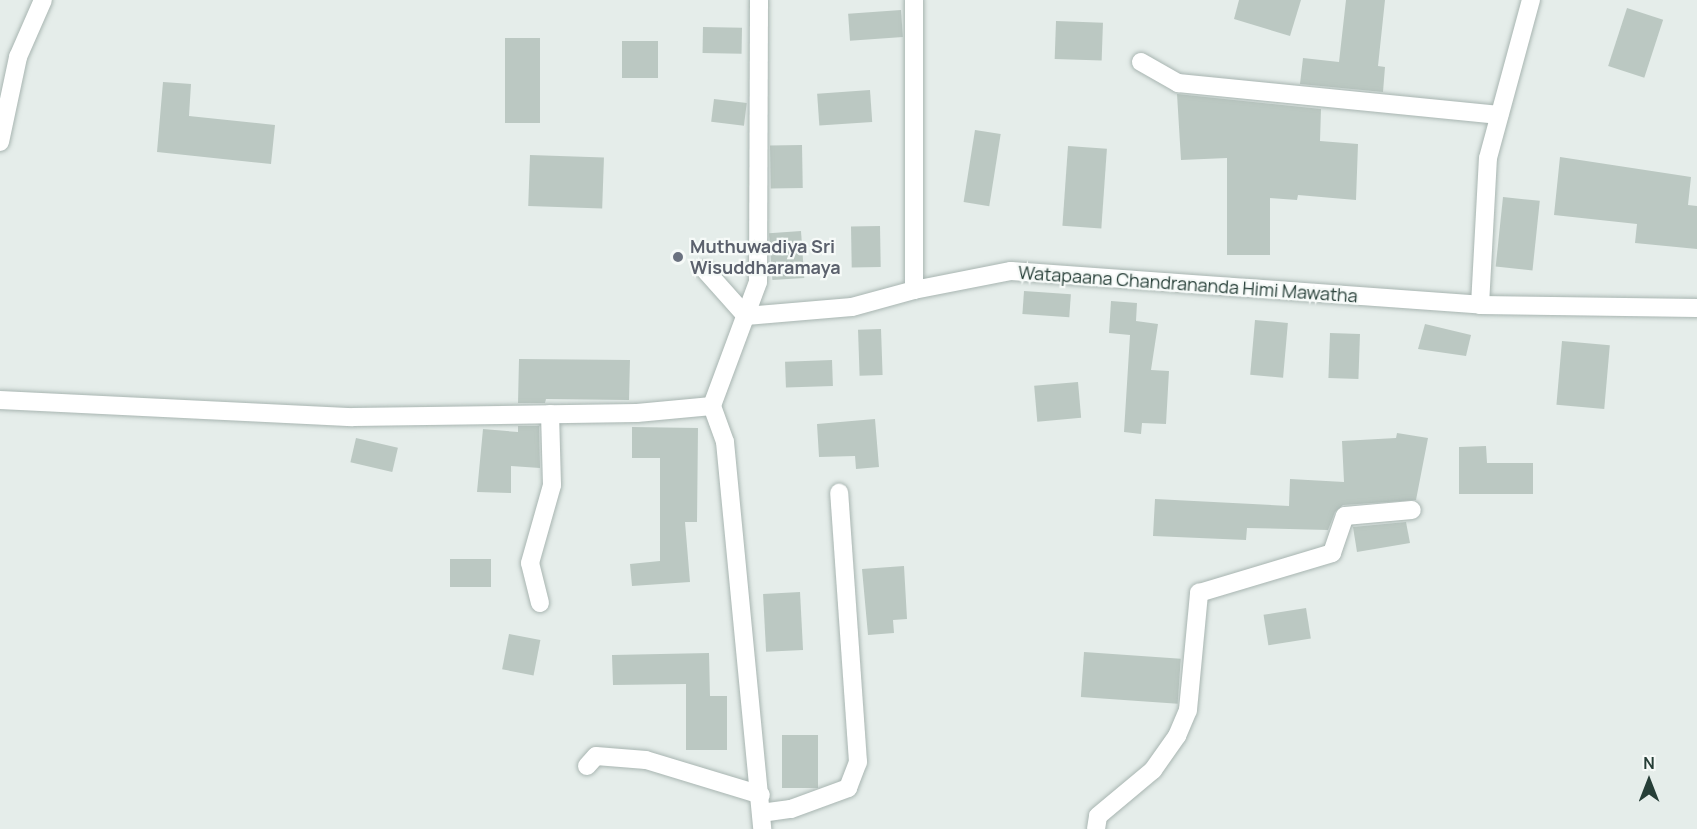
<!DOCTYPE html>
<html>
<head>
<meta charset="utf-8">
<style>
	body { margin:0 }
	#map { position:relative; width:1697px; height:829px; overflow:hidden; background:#e5edea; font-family:Manrope,sans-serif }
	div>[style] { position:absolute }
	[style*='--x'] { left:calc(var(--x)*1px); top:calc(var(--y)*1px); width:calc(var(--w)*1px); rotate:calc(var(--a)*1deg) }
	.building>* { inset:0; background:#bbc8c2; transform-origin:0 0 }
	.roads { filter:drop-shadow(0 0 2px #a8b5b1) drop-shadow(0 0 2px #a8b5b1) }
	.street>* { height:18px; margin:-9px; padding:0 9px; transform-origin:9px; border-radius:9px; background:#fff }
	.dots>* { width:16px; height:16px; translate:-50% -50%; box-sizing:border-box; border:3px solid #f6faf8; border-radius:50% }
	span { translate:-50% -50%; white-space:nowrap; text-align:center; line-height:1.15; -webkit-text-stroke:4.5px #f6faf8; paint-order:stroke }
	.worship-label { font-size:18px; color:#5b616d; font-weight:700 }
	.left { translate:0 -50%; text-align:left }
	.street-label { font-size:18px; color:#263e37 }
	.north { position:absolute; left:1619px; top:751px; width:60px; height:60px; -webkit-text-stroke:4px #f6faf8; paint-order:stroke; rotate:0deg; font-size:16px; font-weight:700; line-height:24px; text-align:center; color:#263e37 }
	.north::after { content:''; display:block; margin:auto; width:21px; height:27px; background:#263e37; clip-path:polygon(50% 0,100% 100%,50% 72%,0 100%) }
</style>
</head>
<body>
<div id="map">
	<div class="building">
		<div style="clip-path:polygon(1239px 0,1301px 0,1290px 36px,1234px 19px)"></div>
		<div style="clip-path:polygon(1346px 0,1385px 0,1378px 66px,1385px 67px,1383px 92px,1300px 84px,1303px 58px,1339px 62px)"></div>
		<div style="left:1627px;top:8px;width:38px;height:61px;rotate:18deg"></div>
		<div style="left:901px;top:10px;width:27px;height:53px;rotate:86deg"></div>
		<div style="left:1056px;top:21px;width:47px;height:38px;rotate:2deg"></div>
		<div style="left:703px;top:27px;width:39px;height:26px;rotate:1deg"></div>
		<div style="left:505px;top:38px;width:35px;height:85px"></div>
		<div style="left:622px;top:41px;width:36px;height:37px"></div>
		<div style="clip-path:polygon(163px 82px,191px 84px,189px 116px,275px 125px,271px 164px,157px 152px)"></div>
		<div style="left:870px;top:90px;width:32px;height:53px;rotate:86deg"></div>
		<div style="clip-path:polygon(1177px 94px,1321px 109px,1320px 141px,1358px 144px,1356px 200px,1298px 195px,1297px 200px,1270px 198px,1270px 255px,1227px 255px,1227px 158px,1181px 160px)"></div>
		<div style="left:714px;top:99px;width:33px;height:23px;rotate:7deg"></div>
		<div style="left:975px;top:130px;width:26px;height:73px;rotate:9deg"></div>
		<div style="left:802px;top:145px;width:43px;height:32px;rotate:89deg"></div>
		<div style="left:1068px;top:146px;width:39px;height:80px;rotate:4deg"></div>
		<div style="left:530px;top:155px;width:74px;height:51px;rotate:2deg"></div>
		<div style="clip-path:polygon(1560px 157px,1691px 177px,1688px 205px,1697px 206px,1697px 249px,1635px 243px,1637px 224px,1554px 215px)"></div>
		<div style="left:1503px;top:197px;width:37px;height:70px;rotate:6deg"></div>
		<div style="left:880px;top:226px;width:41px;height:29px;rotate:89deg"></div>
		<div style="left:801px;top:231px;width:47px;height:32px;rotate:86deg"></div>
		<div style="left:1024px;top:291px;width:47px;height:23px;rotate:4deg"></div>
		<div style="clip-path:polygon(1111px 301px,1137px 303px,1136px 321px,1158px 324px,1151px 370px,1169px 371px,1166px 424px,1142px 423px,1141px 434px,1124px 432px,1130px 335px,1109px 333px)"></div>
		<div style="left:1255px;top:320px;width:33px;height:55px;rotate:5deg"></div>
		<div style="clip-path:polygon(1425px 324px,1471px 335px,1466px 356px,1418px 349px)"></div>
		<div style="left:881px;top:329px;width:46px;height:23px;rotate:88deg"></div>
		<div style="left:1330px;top:333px;width:30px;height:45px;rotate:2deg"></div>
		<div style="left:1562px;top:341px;width:48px;height:64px;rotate:5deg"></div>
		<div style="clip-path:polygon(519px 359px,630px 360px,629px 400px,546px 399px,545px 403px,518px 403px)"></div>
		<div style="left:832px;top:360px;width:26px;height:47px;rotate:88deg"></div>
		<div style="left:1078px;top:382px;width:36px;height:44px;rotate:85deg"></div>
		<div style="clip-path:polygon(875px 419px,879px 467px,856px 469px,855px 456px,819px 457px,817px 424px)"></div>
		<div style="clip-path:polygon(518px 426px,539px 426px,540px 468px,511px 466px,511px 493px,477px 492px,483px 429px,518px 432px)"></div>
		<div style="clip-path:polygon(632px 427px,698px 428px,697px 522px,685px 522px,690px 582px,632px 586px,630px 564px,660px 561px,660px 458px,632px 458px)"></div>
		<div style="clip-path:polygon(1397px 433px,1428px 438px,1416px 500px,1343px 505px,1335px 512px,1328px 530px,1247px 528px,1246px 540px,1153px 536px,1155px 499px,1289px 506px,1290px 479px,1344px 482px,1342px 441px,1396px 438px)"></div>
		<div style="left:356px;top:438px;width:43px;height:25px;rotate:13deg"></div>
		<div style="clip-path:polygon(1486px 446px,1487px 463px,1533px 463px,1533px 494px,1459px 494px,1459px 447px)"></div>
		<div style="clip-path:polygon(1406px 522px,1410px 543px,1357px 552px,1353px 527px)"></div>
		<div style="left:491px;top:559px;width:28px;height:41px;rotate:90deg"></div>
		<div style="clip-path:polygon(904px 566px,907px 619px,893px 620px,894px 633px,868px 635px,862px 569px)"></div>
		<div style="left:800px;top:592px;width:58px;height:37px;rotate:87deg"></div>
		<div style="left:1306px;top:608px;width:31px;height:43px;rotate:81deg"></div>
		<div style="left:509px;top:634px;width:32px;height:36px;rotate:11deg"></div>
		<div style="left:1084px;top:652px;width:97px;height:45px;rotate:4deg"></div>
		<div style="clip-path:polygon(709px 653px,710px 696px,727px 696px,727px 750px,686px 750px,686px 684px,613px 685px,612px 655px)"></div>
		<div style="left:782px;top:735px;width:36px;height:53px"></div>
	</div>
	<div class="roads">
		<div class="street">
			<div style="--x:759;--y:0;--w:282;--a:90.2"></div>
			<div style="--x:758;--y:282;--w:132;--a:110.4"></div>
			<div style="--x:712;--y:406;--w:38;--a:70"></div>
			<div style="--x:725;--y:442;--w:389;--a:84.5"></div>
			<div style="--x:914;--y:0;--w:290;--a:90"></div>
			<div style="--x:1141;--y:62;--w:43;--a:29.6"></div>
			<div style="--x:1178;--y:83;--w:323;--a:5.7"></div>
			<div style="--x:0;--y:142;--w:87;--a:-78"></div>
			<div style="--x:18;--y:57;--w:62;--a:-66.3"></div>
			<div style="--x:705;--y:270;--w:62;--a:48.3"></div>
			<div style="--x:746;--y:316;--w:106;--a:-4.9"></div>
			<div style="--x:852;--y:307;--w:64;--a:-15.3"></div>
			<div style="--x:914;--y:290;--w:99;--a:-11.1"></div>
			<div style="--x:1011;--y:271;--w:470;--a:4.1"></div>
			<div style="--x:1480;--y:305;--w:217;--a:0.8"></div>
			<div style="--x:1480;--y:305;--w:147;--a:-86.9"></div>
			<div style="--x:1488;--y:158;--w:164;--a:-74.8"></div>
			<div style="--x:0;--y:400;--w:353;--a:2.8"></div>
			<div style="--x:353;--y:417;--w:284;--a:-0.8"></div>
			<div style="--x:637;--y:413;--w:75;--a:-5.3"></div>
			<div style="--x:540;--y:603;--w:41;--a:-104"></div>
			<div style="--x:530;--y:563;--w:81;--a:-74.2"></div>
			<div style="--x:552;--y:485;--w:71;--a:-91.6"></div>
			<div style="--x:587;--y:766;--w:13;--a:-48"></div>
			<div style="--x:596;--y:756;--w:50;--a:4.6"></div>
			<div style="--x:646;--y:760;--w:120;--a:16.9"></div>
			<div style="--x:761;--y:813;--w:30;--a:-8"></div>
			<div style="--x:791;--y:809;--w:61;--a:-20.2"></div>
			<div style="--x:848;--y:788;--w:28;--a:-69"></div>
			<div style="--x:858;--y:762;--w:270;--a:-94"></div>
			<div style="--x:1096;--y:829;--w:13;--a:-81"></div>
			<div style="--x:1098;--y:816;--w:72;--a:-39.9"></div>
			<div style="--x:1153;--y:770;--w:42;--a:-54.8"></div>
			<div style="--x:1177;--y:736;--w:28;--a:-67"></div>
			<div style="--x:1188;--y:710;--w:118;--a:-84.6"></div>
			<div style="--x:1199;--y:593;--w:139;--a:-16.7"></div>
			<div style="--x:1332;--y:553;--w:39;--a:-71"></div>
			<div style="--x:1345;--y:516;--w:67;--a:-5.1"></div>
		</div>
	</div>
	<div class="dots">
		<div style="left:678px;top:257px;background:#6b7280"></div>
	</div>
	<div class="worship-label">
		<span class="left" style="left:690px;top:257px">Muthuwadiya Sri<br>Wisuddharamaya</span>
	</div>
	<div class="street-label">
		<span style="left:1188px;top:284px;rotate:4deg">Watapaana Chandrananda Himi Mawatha</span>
	</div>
	<div class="north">N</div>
</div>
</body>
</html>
